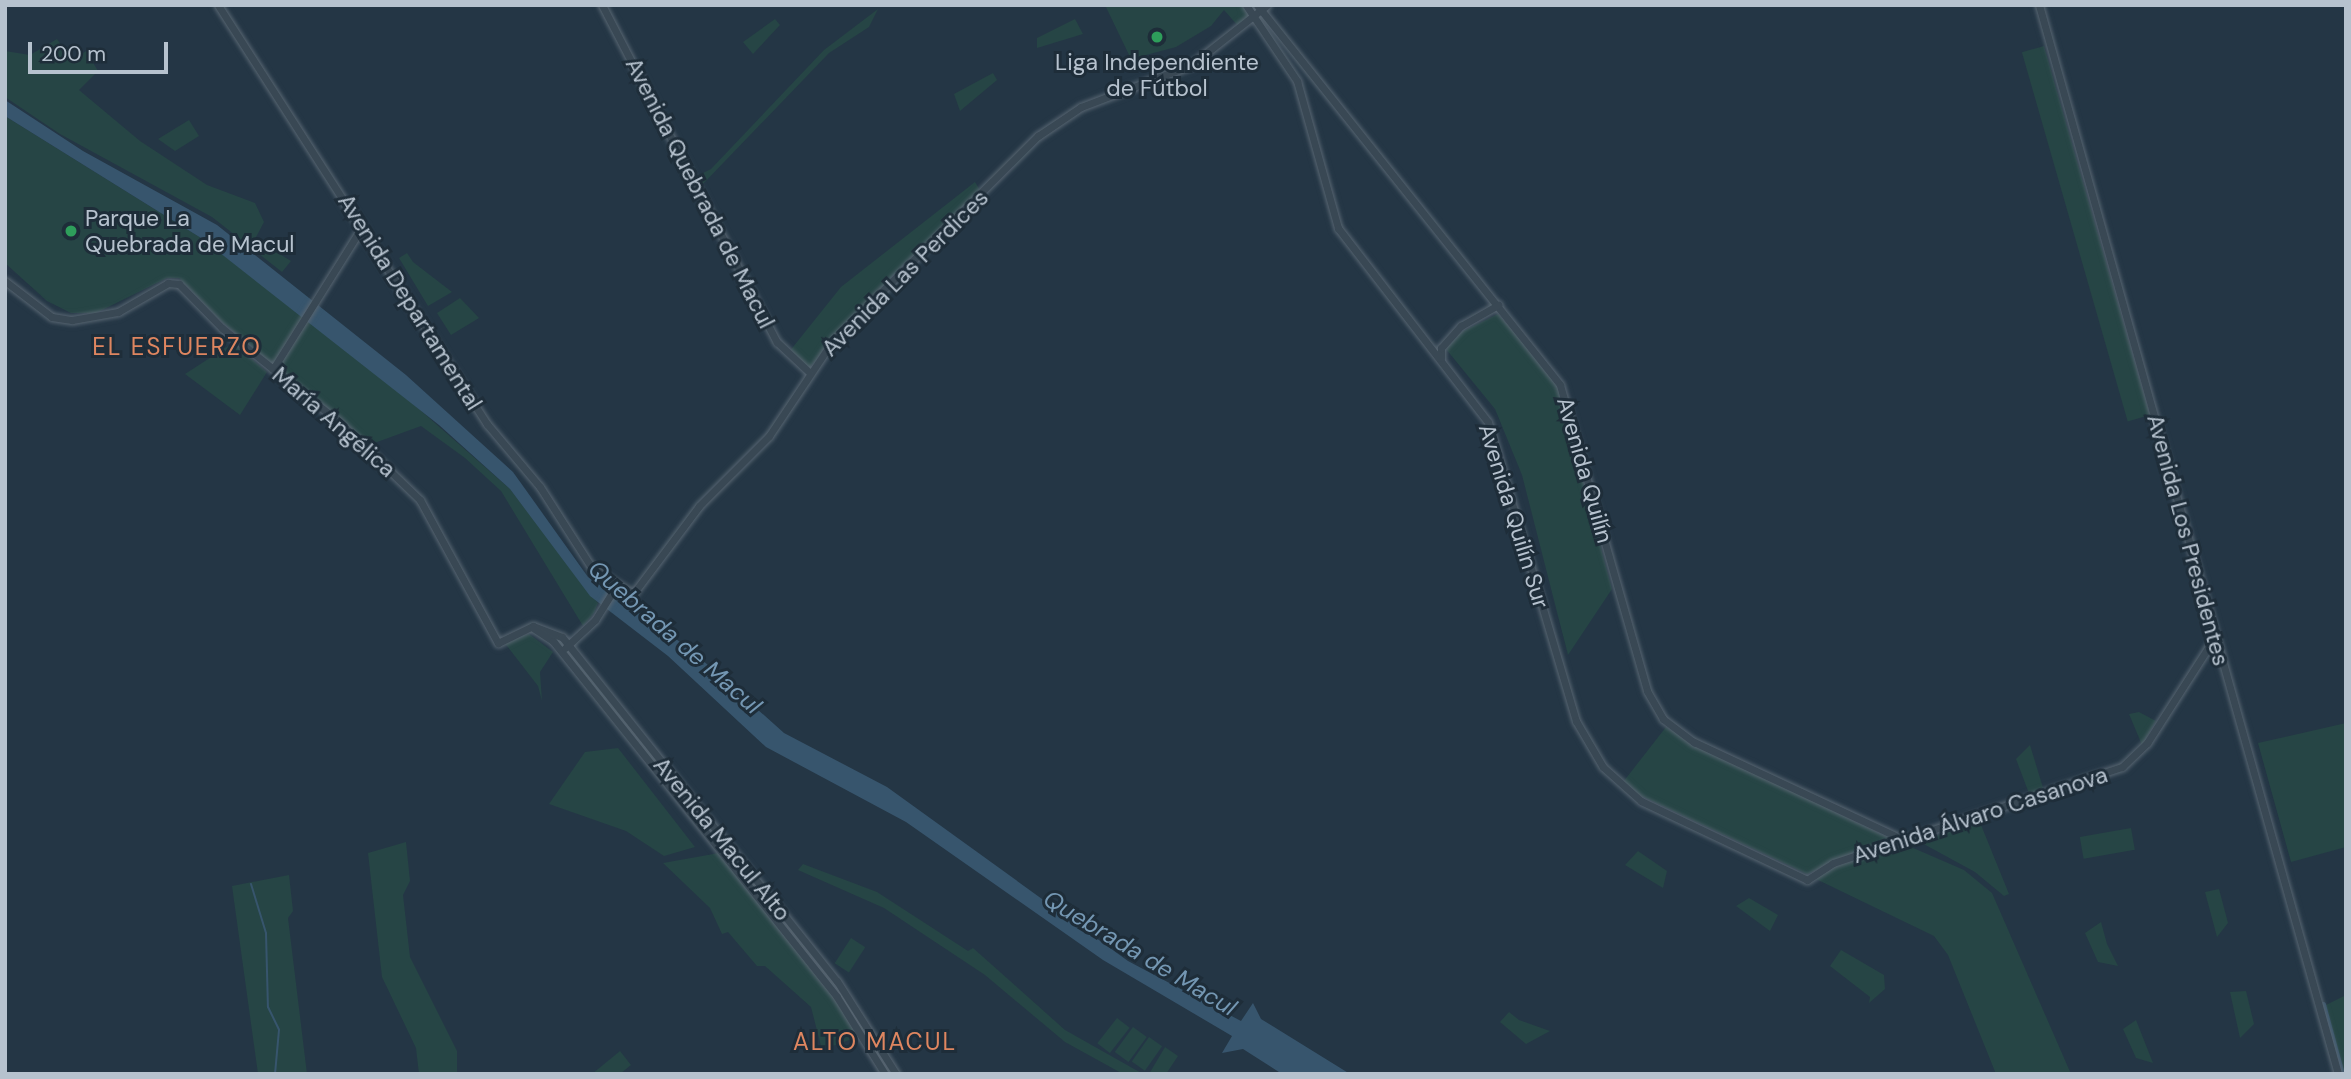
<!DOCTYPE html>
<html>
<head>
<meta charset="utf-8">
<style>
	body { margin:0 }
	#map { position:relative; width:2351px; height:1079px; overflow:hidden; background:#243645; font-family:"DM Sans",sans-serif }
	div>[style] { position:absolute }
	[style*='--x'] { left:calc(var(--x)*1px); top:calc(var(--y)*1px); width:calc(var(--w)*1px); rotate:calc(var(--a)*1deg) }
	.green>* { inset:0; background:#264545; transform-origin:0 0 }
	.water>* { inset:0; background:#37556d }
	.stream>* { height:2px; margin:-1px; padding:0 1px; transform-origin:1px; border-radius:1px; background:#37556d }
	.canal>* { height:5px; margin:-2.5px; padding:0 2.5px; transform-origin:2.5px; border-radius:2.5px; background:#37556d }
	.roads { filter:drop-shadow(0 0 2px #576571) drop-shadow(0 0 2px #576571) }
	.tertiary>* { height:7px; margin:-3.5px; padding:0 3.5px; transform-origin:3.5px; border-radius:3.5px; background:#394854 }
	.dots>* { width:19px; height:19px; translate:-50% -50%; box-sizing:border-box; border:4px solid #1e2d39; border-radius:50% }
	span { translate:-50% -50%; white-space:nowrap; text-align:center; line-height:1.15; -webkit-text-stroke:6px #1e2d39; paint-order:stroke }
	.poi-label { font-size:23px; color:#b6c2ce }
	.left { translate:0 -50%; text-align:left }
	.street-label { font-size:23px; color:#b6c2ce }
	.neighbourhood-label { font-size:24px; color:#df8660; letter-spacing:2px }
	.water-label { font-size:24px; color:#7497b3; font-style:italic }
	.frame { position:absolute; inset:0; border:7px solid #b6c2ce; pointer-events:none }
	.scale { position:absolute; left:28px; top:42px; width:140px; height:32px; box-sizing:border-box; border:4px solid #b6c2ce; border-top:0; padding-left:9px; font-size:21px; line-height:24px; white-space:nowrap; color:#b6c2ce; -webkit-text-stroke:5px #1e2d39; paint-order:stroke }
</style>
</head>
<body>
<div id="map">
	<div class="green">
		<div style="clip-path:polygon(1105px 5px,1269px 5px,1239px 27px,1224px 10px,1211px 26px,1176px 47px,1131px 59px)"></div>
		<div style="clip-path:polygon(878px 9px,869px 27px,829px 53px,702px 185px,697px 176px,711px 169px,824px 50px)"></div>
		<div style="clip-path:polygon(775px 19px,780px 25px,753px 54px,743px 42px)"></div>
		<div style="clip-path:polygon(1075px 19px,1083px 34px,1037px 48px,1037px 38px)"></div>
		<div style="clip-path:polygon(57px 39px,72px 61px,86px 51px,98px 71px,79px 90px,140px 141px,207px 185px,255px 203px,264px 222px,255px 239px,291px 261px,282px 272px,212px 217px,60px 134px,5px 97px,5px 51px,30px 55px)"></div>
		<div style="left:2044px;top:46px;width:384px;height:23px;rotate:74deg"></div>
		<div style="clip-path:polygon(993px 73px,997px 80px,960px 111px,954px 94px)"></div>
		<div style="clip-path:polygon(5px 116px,201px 238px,386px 380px,510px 489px,598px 603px,594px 613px,583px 626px,501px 491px,465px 458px,421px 426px,369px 445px,222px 322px,179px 278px,167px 278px,96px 313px,71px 313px,47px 301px,5px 263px)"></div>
		<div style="clip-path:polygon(189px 120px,199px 136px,175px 151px,158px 139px)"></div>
		<div style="clip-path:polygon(975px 182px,981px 192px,892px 276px,809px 368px,789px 352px,841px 287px)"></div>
		<div style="clip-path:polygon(407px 253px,413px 262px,452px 292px,428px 306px,399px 258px)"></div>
		<div style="clip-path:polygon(460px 298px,479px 318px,451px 335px,437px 313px)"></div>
		<div style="clip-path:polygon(1498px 314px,1556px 381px,1612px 589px,1568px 655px,1522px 475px,1495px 409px,1446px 349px,1461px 332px)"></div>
		<div style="clip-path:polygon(233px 343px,267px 372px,240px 415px,185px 374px)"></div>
		<div style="clip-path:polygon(529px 634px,553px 652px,540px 672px,542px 701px,538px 686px,504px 642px)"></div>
		<div style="clip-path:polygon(2139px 712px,2156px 721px,2142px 745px,2129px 714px)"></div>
		<div style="clip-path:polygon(2346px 723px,2346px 847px,2291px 862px,2258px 743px)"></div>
		<div style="clip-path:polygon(1666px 727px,1690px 742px,1889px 838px,1807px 874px,1620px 786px)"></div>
		<div style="clip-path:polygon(2030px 745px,2044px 791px,2030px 796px,2016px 759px)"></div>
		<div style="clip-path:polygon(618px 748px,695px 847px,664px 856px,626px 831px,549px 804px,585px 752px)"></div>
		<div style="clip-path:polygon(1979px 820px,2009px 894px,2004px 896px,1975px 872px,1920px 842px)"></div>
		<div style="left:2131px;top:828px;width:22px;height:52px;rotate:80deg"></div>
		<div style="clip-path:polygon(406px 842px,410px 881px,403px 895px,410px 957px,457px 1051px,457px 1074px,419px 1074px,416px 1048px,382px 977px,368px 853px)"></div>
		<div style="clip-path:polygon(1904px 844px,1964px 870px,1992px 893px,2071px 1074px,1996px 1074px,1948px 955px,1934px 936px,1816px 879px,1832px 868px)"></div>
		<div style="clip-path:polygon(1638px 851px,1667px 871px,1663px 888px,1625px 865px)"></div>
		<div style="clip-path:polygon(719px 853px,835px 998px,860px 1036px,822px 1050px,811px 1007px,765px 966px,757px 966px,728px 932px,722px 934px,710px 908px,663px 863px)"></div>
		<div style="clip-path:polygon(803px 864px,877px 892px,968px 951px,973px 948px,1065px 1030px,1143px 1074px,1123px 1074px,1065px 1042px,985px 975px,884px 908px,798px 870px)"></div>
		<div style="clip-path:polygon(289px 875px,293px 911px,288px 918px,307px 1074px,258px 1074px,232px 886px)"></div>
		<div style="clip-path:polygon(2219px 889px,2228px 923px,2217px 937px,2205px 892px)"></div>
		<div style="clip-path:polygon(1749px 898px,1778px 915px,1770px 931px,1736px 906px)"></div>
		<div style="clip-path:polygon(2101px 922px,2107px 944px,2118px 966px,2098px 962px,2085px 933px)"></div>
		<div style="left:851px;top:938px;width:17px;height:30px;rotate:33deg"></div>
		<div style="clip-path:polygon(1841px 950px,1884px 975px,1885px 989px,1869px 1003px,1870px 997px,1830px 966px)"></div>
		<div style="clip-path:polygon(2246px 991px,2254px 1024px,2240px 1038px,2230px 992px)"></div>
		<div style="clip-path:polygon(2346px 995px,2346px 1074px,2344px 1074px,2326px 1005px)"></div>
		<div style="clip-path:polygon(1509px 1012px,1519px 1020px,1550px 1031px,1526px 1044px,1500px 1022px)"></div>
		<div style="left:1117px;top:1018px;width:16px;height:32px;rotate:38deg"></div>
		<div style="clip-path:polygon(2136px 1020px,2153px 1063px,2136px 1058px,2123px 1029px)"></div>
		<div style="left:1133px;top:1027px;width:17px;height:31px;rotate:36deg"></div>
		<div style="left:1149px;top:1037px;width:16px;height:30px;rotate:35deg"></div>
		<div style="clip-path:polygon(1165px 1047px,1178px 1056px,1166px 1074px,1149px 1074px)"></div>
		<div style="clip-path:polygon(620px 1051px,631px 1065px,620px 1074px,592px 1074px)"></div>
	</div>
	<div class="water">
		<div style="clip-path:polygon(5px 100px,83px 151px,217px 225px,406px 375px,513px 472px,588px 577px,690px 649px,784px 733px,887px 787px,1128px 961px,1241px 1021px,1253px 1003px,1261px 1019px,1350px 1074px,1282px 1074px,1243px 1049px,1222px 1053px,1232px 1036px,1103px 960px,906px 822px,766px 747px,668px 656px,590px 596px,510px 489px,439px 425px,201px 238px,5px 116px)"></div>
	</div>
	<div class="stream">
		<div style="--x:251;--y:884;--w:51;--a:73"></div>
		<div style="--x:266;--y:933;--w:74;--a:88.5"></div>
		<div style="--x:268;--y:1007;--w:25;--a:64"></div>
		<div style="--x:279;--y:1030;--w:44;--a:95.2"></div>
	</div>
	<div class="canal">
		<div style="--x:2323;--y:1004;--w:73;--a:74.8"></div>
	</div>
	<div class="roads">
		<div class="tertiary">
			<div style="--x:218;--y:5;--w:498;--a:57.3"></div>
			<div style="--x:487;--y:424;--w:82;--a:49.9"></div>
			<div style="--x:540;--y:487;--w:96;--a:57.3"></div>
			<div style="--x:592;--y:568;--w:49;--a:32.4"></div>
			<div style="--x:633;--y:594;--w:110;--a:-53.1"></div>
			<div style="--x:699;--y:506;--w:99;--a:-45"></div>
			<div style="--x:769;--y:436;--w:117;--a:-56.2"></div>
			<div style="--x:834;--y:339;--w:288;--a:-44.9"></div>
			<div style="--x:1038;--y:136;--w:52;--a:-34"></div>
			<div style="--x:1081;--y:107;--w:118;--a:-20.9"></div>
			<div style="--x:1191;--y:65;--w:97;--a:-38.3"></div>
			<div style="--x:602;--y:5;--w:380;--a:62.6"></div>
			<div style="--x:777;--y:342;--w:44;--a:43.2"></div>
			<div style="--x:1246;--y:5;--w:92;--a:56.1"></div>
			<div style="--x:1297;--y:81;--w:153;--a:74.4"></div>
			<div style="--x:1338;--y:228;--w:245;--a:52.3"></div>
			<div style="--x:1488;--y:422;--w:312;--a:73.6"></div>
			<div style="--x:1576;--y:721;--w:53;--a:59.6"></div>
			<div style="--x:1603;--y:767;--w:51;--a:41.8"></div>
			<div style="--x:1641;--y:801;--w:184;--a:25.4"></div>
			<div style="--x:1807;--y:880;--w:31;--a:-33"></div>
			<div style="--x:1833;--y:863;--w:305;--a:-18.4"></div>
			<div style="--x:2122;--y:767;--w:35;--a:-44"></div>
			<div style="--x:2147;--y:743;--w:126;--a:-57.3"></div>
			<div style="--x:1257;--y:5;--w:486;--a:51.4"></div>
			<div style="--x:1560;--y:385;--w:318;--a:74.1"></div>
			<div style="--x:1647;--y:691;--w:32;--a:60"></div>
			<div style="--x:1663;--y:719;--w:39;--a:37"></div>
			<div style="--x:1694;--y:742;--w:232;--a:25"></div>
			<div style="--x:2039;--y:5;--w:1110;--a:74.37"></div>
			<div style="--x:5;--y:281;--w:59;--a:37.5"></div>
			<div style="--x:52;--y:317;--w:20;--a:9"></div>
			<div style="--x:72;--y:320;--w:47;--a:-9.9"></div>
			<div style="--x:118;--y:312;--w:58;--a:-30.1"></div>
			<div style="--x:168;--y:283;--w:11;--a:5"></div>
			<div style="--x:179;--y:284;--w:62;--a:45.7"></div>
			<div style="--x:222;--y:328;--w:147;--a:38.7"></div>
			<div style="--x:337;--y:420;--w:115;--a:43.9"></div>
			<div style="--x:420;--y:500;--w:163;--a:61.4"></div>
			<div style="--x:498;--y:643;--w:39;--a:-26"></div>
			<div style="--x:533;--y:626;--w:31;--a:21"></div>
			<div style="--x:562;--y:637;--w:440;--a:51.4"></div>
			<div style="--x:837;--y:981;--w:110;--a:57.6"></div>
			<div style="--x:1441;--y:358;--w:10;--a:-90"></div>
			<div style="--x:1441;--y:348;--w:30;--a:-48"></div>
			<div style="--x:1461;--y:326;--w:43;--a:-29.6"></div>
			<div style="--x:273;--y:369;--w:168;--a:-57.9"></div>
			<div style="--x:533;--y:628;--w:24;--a:33"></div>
			<div style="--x:553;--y:641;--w:455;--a:51.4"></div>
			<div style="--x:837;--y:997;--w:91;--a:58.1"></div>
			<div style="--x:565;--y:648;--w:41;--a:-43"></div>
			<div style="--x:595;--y:620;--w:39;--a:-58"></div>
		</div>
	</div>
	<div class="dots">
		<div style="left:1157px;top:37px;background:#2e9e5b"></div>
		<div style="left:71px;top:231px;background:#2e9e5b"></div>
	</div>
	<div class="poi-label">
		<span style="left:1157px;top:75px">Liga Independiente<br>de Fútbol</span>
		<span class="left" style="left:85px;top:231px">Parque La<br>Quebrada de Macul</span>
	</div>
	<div class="street-label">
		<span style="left:700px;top:193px;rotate:63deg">Avenida Quebrada de Macul</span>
		<span style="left:905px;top:273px;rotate:-45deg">Avenida Las Perdices</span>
		<span style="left:410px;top:302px;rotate:58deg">Avenida Departamental</span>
		<span style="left:334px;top:422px;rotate:41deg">María Angélica</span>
		<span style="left:1585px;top:470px;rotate:74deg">Avenida Quilín</span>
		<span style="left:1514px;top:516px;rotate:73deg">Avenida Quilín Sur</span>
		<span style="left:2188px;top:540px;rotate:75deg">Avenida Los Presidentes</span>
		<span style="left:1980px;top:815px;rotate:-18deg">Avenida Álvaro Casanova</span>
		<span style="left:722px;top:839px;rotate:51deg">Avenida Macul Alto</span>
	</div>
	<div class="neighbourhood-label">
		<span style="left:177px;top:347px">EL ESFUERZO</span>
		<span style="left:875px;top:1042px">ALTO MACUL</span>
	</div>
	<div class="water-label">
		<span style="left:675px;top:637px;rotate:41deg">Quebrada de Macul</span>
		<span style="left:1140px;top:953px;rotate:31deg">Quebrada de Macul</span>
	</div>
	<div class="frame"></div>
	<div class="scale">200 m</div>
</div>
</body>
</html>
